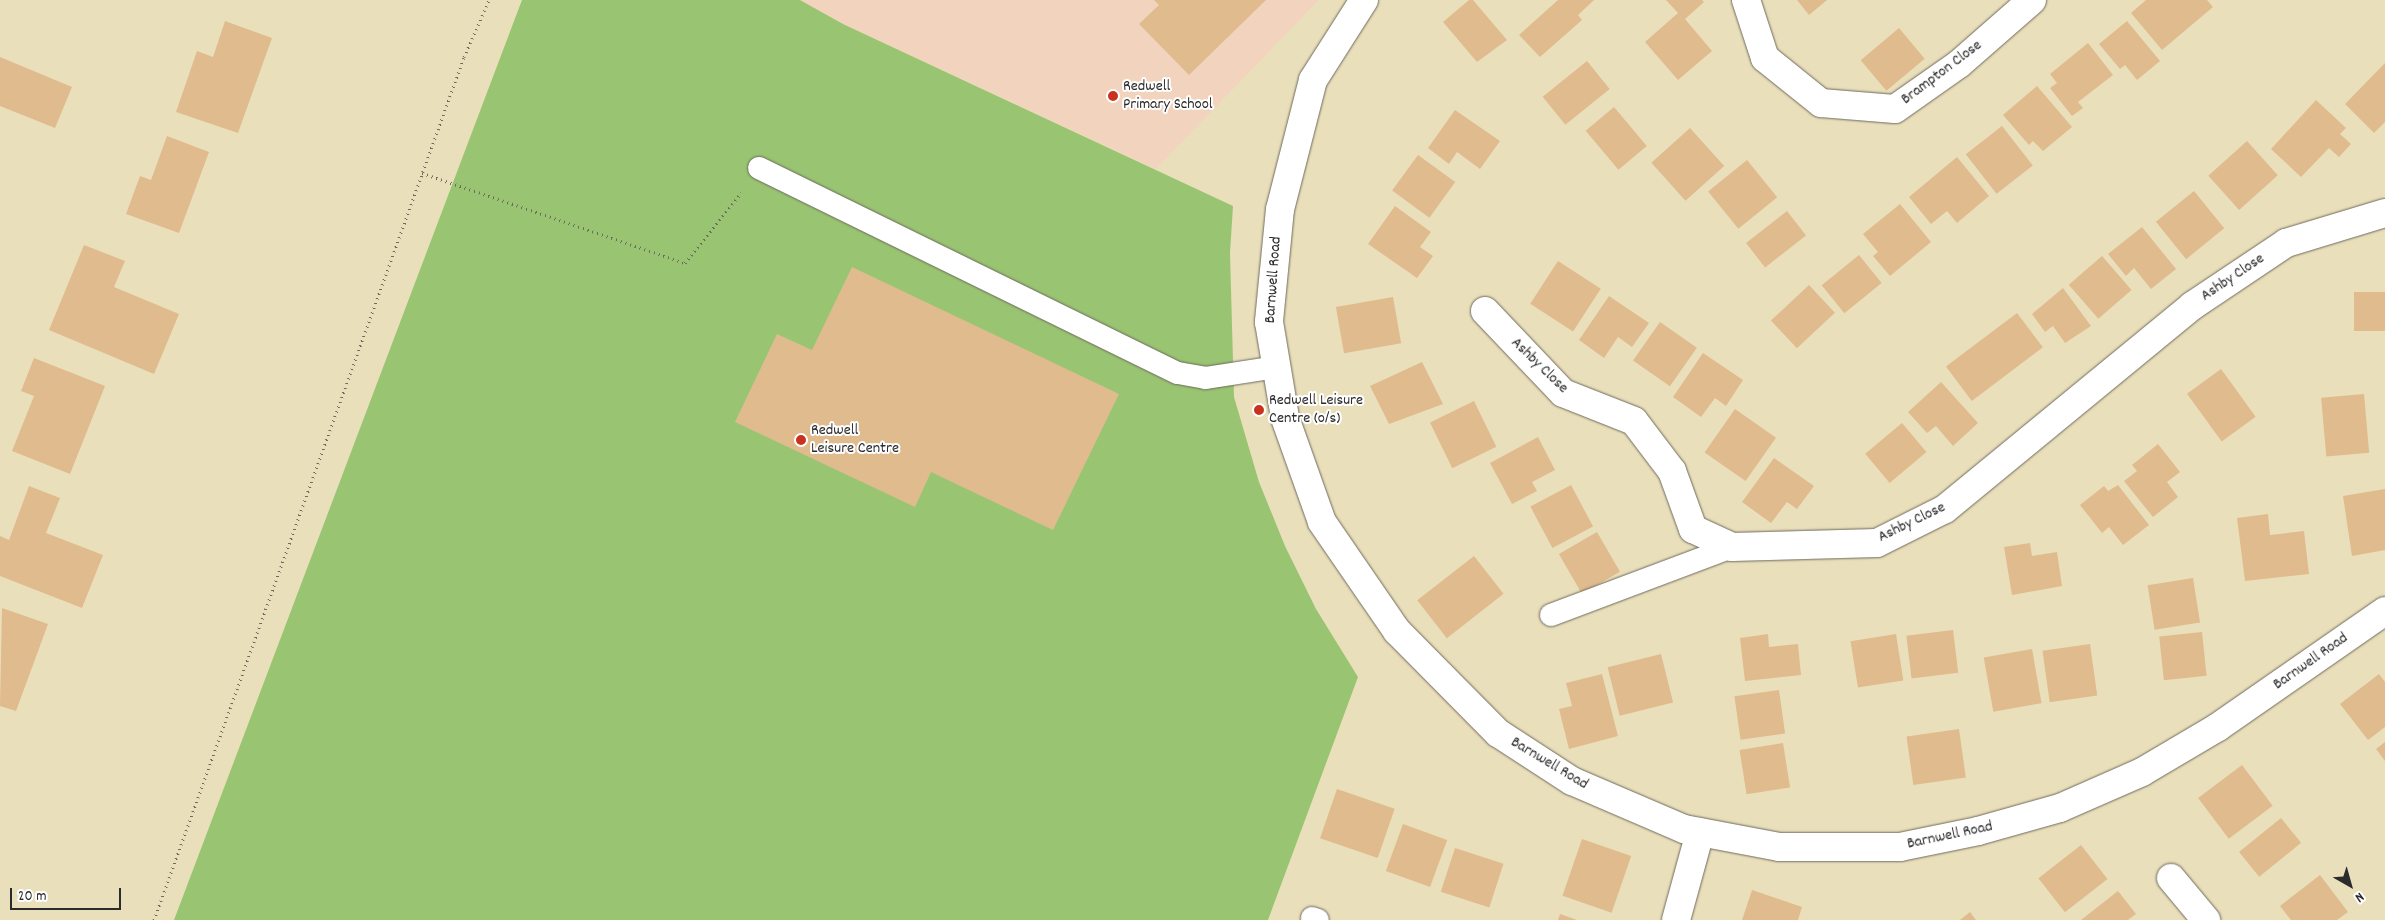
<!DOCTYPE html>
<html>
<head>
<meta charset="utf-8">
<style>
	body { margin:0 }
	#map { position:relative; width:2385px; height:920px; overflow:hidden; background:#eadfbb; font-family:Dekko,sans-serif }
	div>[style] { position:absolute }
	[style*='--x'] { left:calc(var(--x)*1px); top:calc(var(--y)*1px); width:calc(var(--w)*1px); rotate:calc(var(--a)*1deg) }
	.built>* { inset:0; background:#f2d4be }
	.green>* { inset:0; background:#99c572 }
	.building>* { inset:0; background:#e0bb8e; transform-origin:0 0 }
	.path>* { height:3px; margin-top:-1.5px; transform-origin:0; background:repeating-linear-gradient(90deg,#6e6a5d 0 1px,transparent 0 5px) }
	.roads { filter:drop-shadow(0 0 1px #6e6a5d) drop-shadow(0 0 1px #6e6a5d) }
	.service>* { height:22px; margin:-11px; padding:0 11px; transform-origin:11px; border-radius:11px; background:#fff }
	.minor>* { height:28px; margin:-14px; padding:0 14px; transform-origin:14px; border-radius:14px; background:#fff }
	.dots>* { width:14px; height:14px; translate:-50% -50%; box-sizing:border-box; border:2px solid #fff; border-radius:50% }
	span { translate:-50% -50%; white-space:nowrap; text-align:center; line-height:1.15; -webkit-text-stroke:4px #fff; paint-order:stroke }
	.street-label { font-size:16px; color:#2b2b2b }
	.poi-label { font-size:16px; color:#2b2b2b }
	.left { translate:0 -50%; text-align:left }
	.north { position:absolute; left:2325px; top:860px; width:50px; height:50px; -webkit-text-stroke:4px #fff; paint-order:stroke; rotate:142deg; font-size:14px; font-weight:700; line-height:20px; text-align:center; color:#2b2b2b }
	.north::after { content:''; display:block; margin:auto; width:18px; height:22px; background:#2b2b2b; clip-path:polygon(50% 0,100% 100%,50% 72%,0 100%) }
	.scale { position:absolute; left:10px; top:888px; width:111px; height:22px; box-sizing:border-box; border:2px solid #2b2b2b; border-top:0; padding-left:6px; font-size:15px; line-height:18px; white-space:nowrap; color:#2b2b2b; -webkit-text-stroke:4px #fff; paint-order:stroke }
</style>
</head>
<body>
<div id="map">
	<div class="built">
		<div style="clip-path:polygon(800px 0,1319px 0,1156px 169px,843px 24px)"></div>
	</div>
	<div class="green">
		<div style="clip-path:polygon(522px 0,800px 0,843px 24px,1233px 206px,1230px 253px,1234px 397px,1259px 482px,1285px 546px,1316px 609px,1358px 677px,1268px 920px,174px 920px)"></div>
	</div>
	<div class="building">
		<div style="clip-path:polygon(1154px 0,1266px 0,1189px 75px,1139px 24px,1159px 5px)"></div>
		<div style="clip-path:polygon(1469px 0,1473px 0,1507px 40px,1477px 62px,1443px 22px)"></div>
		<div style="clip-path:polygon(1558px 0,1594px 0,1578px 15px,1582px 20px,1540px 57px,1519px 35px)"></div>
		<div style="clip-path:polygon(1666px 0,1702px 0,1704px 2px,1685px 19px,1712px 51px,1678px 80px,1645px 42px,1678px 13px)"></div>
		<div style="clip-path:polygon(1797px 0,1827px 0,1809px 15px)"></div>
		<div style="clip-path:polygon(2146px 0,2207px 0,2213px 7px,2162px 50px,2131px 13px)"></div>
		<div style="clip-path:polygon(225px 21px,272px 38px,238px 133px,176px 112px,197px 51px,213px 57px)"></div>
		<div style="clip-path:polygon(2127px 21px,2160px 61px,2137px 80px,2125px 65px,2120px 69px,2099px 44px)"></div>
		<div style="left:1899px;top:28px;width:40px;height:50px;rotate:50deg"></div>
		<div style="clip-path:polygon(2088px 43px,2113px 75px,2078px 102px,2083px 108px,2072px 116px,2050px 88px,2057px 83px,2050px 74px)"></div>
		<div style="clip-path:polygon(0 57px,72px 87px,55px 128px,0 106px)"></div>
		<div style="left:1587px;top:61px;width:36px;height:57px;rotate:51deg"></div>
		<div style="clip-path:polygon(2385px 63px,2385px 122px,2374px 133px,2345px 104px)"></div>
		<div style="clip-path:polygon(2037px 86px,2072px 127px,2043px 151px,2033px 141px,2029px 145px,2003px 115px)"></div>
		<div style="clip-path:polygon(2316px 100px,2346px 128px,2340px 134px,2351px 144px,2339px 157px,2329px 148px,2301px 177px,2271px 149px)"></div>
		<div style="left:1614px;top:107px;width:51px;height:37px;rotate:50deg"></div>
		<div style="clip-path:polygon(1455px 110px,1500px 141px,1480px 169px,1457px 152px,1449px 164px,1428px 148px)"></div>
		<div style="left:2002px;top:126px;width:50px;height:46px;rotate:52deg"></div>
		<div style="left:1690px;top:128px;width:51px;height:52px;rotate:48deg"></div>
		<div style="clip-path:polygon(167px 136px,209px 152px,179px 233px,126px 214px,140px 176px,151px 180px)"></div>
		<div style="left:2247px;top:141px;width:46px;height:52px;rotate:48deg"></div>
		<div style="left:1418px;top:155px;width:46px;height:44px;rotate:36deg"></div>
		<div style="clip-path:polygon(1957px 157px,1989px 196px,1957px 223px,1947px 211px,1931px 224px,1909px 197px)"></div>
		<div style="left:1747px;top:160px;width:48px;height:50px;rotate:51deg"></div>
		<div style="left:2194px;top:191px;width:48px;height:49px;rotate:51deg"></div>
		<div style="clip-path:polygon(1900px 204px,1931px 242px,1890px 276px,1873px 256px,1878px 252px,1863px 234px)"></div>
		<div style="clip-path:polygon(1395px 206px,1431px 232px,1420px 247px,1433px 256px,1417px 278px,1368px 244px)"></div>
		<div style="left:1787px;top:211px;width:31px;height:52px;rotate:52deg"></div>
		<div style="clip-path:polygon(2142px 227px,2176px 269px,2151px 289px,2134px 268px,2126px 276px,2108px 254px)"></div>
		<div style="clip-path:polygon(84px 245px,125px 261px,114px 287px,179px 314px,154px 374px,49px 330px)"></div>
		<div style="left:1859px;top:255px;width:36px;height:48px;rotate:51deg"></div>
		<div style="left:2102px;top:256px;width:45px;height:44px;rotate:49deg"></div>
		<div style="left:1558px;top:261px;width:51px;height:51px;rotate:33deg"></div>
		<div style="clip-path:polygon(852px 267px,1119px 394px,1053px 530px,931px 472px,915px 507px,735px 422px,777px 334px,812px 350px)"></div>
		<div style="left:1809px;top:285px;width:38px;height:52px;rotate:47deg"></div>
		<div style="clip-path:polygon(2063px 288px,2091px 326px,2065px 343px,2053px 326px,2045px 332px,2032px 314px)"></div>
		<div style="left:2385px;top:292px;width:39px;height:31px;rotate:90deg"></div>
		<div style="clip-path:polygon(1609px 296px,1649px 323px,1632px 347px,1618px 337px,1604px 358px,1579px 340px)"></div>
		<div style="left:1393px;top:297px;width:47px;height:58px;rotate:80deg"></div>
		<div style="left:2017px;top:313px;width:43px;height:89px;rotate:53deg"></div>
		<div style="left:1660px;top:322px;width:45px;height:47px;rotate:35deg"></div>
		<div style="clip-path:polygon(1703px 353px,1743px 380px,1726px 406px,1715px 398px,1701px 417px,1673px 397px)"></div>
		<div style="clip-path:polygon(34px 358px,105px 386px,70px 474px,12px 451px,34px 396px,21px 391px)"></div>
		<div style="clip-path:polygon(1422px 362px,1443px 404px,1389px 424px,1370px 386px)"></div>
		<div style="left:2221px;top:369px;width:59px;height:42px;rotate:54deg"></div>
		<div style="clip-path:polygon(1941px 382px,1978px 423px,1953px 446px,1936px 426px,1927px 433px,1908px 412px)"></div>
		<div style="left:2364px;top:394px;width:59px;height:43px;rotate:85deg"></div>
		<div style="left:1474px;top:401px;width:51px;height:49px;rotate:64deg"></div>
		<div style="left:1735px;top:409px;width:50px;height:53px;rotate:35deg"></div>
		<div style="left:1902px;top:423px;width:38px;height:48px;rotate:50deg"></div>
		<div style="clip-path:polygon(1538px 437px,1555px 470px,1532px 482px,1537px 491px,1512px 504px,1490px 463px)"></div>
		<div style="clip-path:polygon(2158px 444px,2180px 472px,2167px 482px,2178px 497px,2153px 517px,2124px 481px,2137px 471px,2132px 465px)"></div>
		<div style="clip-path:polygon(1774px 458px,1814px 486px,1797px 509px,1787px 502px,1771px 523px,1742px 502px)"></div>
		<div style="left:1571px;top:485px;width:47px;height:46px;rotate:62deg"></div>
		<div style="clip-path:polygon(2118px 485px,2149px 525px,2123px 545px,2109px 527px,2102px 533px,2080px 505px,2104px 486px,2108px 491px)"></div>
		<div style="clip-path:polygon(29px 486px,60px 498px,46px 533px,103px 555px,82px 608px,0 576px,0 536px,9px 540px)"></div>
		<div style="clip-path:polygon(2385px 489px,2385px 550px,2352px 556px,2343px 496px)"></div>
		<div style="clip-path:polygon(2268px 514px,2270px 535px,2304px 531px,2309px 574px,2245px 581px,2237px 518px)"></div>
		<div style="left:1597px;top:532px;width:46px;height:44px;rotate:60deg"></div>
		<div style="clip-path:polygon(2030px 543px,2032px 556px,2057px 552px,2062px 586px,2012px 595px,2004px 547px)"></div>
		<div style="left:1474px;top:556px;width:48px;height:72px;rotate:52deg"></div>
		<div style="left:2193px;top:578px;width:45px;height:46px;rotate:81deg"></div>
		<div style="clip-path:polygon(2px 608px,48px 624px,16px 711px,0 706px)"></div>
		<div style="left:1953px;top:630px;width:43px;height:47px;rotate:83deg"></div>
		<div style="left:2202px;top:632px;width:44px;height:43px;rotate:84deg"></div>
		<div style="clip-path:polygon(1768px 634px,1769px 647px,1798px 644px,1801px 675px,1745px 681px,1740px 638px)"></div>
		<div style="left:1896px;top:634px;width:47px;height:46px;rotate:81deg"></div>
		<div style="left:2090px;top:644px;width:52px;height:48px;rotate:82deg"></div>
		<div style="left:2032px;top:649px;width:55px;height:49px;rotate:80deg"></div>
		<div style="left:1661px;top:654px;width:50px;height:55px;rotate:76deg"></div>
		<div style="clip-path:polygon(1602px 674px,1618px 736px,1569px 749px,1559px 709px,1572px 706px,1566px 683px)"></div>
		<div style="clip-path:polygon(2379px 674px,2385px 682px,2385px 727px,2368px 740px,2340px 704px)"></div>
		<div style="left:1779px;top:690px;width:44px;height:45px;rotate:82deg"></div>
		<div style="left:1959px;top:729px;width:49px;height:53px;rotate:82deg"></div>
		<div style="clip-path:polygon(2385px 742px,2385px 761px,2376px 749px)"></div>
		<div style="left:1783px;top:743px;width:45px;height:44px;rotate:81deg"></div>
		<div style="left:2242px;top:765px;width:51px;height:55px;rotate:53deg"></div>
		<div style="left:1337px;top:789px;width:61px;height:52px;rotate:19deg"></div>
		<div style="left:2281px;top:818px;width:32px;height:54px;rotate:51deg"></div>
		<div style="left:1403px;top:824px;width:47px;height:50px;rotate:20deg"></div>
		<div style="left:1582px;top:839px;width:52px;height:60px;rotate:19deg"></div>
		<div style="left:2081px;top:845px;width:43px;height:54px;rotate:52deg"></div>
		<div style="left:1455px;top:848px;width:51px;height:46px;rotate:18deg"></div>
		<div style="clip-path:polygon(2320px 875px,2348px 912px,2337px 920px,2291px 920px,2280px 906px)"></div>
		<div style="clip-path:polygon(1752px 890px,1802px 907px,1798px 920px,1742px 920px)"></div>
		<div style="clip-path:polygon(2118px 891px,2136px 914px,2128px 920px,2081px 920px)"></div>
		<div style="clip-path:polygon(1970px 912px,1976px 920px,1960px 920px)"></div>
		<div style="clip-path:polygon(1560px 914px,1577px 920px,1558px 920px)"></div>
	</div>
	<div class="path">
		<div style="--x:422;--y:173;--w:278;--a:18.9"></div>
		<div style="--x:685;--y:263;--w:90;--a:-51.3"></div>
		<div style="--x:154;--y:920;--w:917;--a:-70.24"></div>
		<div style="--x:464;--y:57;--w:62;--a:-66.3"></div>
	</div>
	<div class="roads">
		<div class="service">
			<div style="--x:759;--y:168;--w:466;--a:26.1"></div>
			<div style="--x:1178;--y:373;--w:28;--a:10"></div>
			<div style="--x:1206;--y:378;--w:71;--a:-8.9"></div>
			<div style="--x:1551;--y:615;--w:193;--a:-20.6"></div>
			<div style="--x:1312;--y:918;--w:6;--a:18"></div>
		</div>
		<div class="minor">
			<div style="--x:1364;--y:0;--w:95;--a:122.5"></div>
			<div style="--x:1313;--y:80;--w:133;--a:104.3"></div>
			<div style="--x:1280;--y:209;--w:114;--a:95.6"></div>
			<div style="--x:1269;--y:322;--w:97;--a:80.5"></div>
			<div style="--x:1285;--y:418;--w:110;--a:70.4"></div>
			<div style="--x:1322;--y:522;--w:132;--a:55.5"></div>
			<div style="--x:1397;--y:631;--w:144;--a:45.3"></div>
			<div style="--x:1498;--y:733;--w:88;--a:33"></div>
			<div style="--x:1572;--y:781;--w:122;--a:23.2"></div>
			<div style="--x:1684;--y:829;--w:97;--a:10.7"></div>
			<div style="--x:1779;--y:847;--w:121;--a:0"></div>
			<div style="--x:1900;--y:847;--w:80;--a:-11.6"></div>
			<div style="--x:1978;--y:831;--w:85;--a:-15.7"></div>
			<div style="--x:2060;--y:808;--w:90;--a:-23.7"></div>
			<div style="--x:2142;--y:772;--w:88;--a:-30.6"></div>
			<div style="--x:2218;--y:727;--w:203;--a:-34.8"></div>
			<div style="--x:1746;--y:0;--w:61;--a:71.9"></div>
			<div style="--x:1765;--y:58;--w:72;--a:38.8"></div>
			<div style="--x:1821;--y:103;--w:74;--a:4.6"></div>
			<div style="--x:1895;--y:109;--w:78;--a:-35.1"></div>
			<div style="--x:1959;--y:64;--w:97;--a:-41.2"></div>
			<div style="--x:1485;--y:311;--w:113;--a:46.4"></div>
			<div style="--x:1563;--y:393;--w:76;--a:21.5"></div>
			<div style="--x:1634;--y:421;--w:63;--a:52.8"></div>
			<div style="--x:1672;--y:471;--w:62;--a:70.1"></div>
			<div style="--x:1693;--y:529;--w:43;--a:24.8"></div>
			<div style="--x:1732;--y:547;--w:145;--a:-1.6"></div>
			<div style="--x:1877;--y:543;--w:76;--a:-26.6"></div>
			<div style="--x:1945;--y:509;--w:320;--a:-39.4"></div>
			<div style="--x:2192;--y:306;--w:113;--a:-33.8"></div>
			<div style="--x:2286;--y:243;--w:103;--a:-16.9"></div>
			<div style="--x:2171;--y:878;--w:55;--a:50.2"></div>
			<div style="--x:1676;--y:920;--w:91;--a:-74.7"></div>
		</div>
	</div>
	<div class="dots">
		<div style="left:1113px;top:96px;background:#c8321e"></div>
		<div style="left:1259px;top:410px;background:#c8321e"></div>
		<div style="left:801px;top:440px;background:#c8321e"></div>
	</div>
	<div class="street-label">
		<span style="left:1942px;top:73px;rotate:-37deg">Brampton Close</span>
		<span style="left:2233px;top:278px;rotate:-34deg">Ashby Close</span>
		<span style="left:1274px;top:280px;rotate:-86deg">Barnwell Road</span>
		<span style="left:1539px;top:366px;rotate:44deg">Ashby Close</span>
		<span style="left:1912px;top:523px;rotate:-26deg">Ashby Close</span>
		<span style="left:2311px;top:662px;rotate:-35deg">Barnwell Road</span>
		<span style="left:1549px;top:764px;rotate:31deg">Barnwell Road</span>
		<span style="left:1950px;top:836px;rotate:-12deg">Barnwell Road</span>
	</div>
	<div class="poi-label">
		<span class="left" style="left:1123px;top:96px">Redwell<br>Primary School</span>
		<span class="left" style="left:1269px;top:410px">Redwell Leisure<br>Centre (o/s)</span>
		<span class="left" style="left:811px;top:440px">Redwell<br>Leisure Centre</span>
	</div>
	<div class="north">N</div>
	<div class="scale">20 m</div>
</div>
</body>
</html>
